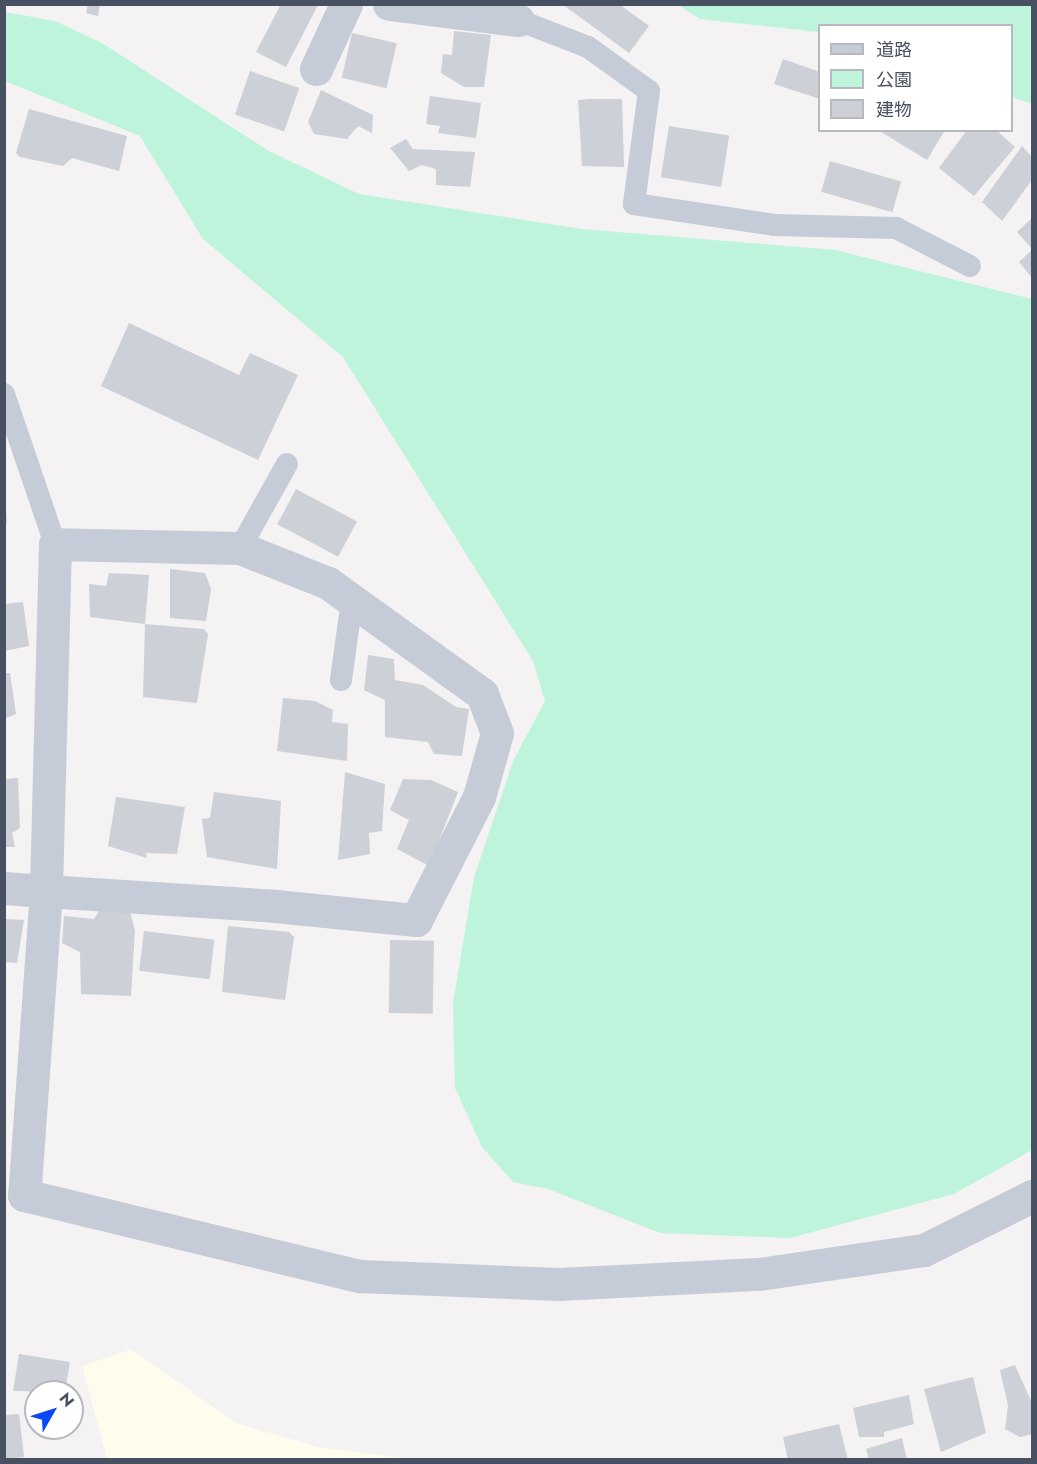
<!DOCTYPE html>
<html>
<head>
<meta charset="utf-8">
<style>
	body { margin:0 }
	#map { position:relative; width:1037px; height:1464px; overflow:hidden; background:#f4f2f2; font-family:Jost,"Noto Sans JP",sans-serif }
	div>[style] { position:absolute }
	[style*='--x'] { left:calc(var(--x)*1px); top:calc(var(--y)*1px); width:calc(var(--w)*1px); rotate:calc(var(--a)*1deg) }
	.commercial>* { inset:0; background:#fefcec }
	.green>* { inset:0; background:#bef4dc }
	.building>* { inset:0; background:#cdd0d6; transform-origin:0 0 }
	.lane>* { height:22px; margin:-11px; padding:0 11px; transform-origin:11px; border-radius:11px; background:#c5cbd7 }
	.street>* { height:33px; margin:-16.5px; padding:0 16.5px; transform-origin:16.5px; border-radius:16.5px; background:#c5cbd7 }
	span { translate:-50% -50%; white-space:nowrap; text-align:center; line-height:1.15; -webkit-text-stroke:5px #fff; paint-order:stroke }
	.frame { position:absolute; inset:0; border:6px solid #485161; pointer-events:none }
	.legend { position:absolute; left:818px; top:24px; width:195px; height:108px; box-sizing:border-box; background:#fff; border:2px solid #b6b9c0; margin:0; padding:8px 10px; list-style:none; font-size:18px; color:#485161 }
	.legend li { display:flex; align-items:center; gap:12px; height:30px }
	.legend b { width:30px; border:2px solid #b6b9c0 }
	.north { position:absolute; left:24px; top:1380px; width:60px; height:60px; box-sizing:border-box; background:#fff; border:2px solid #b6b9c0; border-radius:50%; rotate:51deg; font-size:16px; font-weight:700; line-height:24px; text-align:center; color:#485161 }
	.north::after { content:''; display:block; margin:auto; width:21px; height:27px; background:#0a4af6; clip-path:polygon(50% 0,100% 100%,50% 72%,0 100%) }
</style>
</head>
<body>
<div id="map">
	<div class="commercial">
		<div style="clip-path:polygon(131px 1349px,236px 1423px,318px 1447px,409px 1459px,107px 1459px,82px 1366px)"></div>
	</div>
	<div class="green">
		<div style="clip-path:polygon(678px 5px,1032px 5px,1032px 104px,1012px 97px,1012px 26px,820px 26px,819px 32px,700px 19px)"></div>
		<div style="clip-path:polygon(5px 12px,55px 21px,102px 43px,267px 150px,359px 194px,581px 229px,835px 250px,1032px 299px,1032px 1150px,954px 1194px,790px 1238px,660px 1233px,548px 1189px,513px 1182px,482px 1147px,455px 1088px,453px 1003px,474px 877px,513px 761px,545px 701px,533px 661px,343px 357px,203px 239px,140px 136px,5px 81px)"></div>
	</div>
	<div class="building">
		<div style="clip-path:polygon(88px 4px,100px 4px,98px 16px,86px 13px)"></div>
		<div style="clip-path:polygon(281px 4px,318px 5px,286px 67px,256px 52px)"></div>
		<div style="clip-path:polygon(562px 4px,619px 4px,649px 26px,629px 53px)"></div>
		<div style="clip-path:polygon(454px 31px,491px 35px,484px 87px,464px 87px,441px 73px,443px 54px,452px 55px)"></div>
		<div style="left:352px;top:33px;width:46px;height:46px;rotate:13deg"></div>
		<div style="clip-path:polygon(783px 59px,820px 72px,820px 99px,774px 84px)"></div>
		<div style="left:250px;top:71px;width:52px;height:46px;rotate:19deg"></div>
		<div style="clip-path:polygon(321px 90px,373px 115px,372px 133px,358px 126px,347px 139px,314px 134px,308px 122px)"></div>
		<div style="clip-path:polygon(430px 96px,481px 103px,476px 138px,438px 133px,440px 126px,426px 124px)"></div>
		<div style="clip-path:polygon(589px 99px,622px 99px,624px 167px,582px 166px,578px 100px)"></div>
		<div style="clip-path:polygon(29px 109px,127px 136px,119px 171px,72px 158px,63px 166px,20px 157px,16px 153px)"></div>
		<div style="left:669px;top:126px;width:61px;height:52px;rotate:9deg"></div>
		<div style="clip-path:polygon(878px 130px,945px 130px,927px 160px)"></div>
		<div style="clip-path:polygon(967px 130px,996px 130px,1015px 147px,974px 196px,939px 168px)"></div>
		<div style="clip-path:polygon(406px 139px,413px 149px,475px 152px,470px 187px,436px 185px,436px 169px,422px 165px,409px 171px,390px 148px)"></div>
		<div style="clip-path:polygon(1022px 146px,1032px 157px,1032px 180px,1002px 221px,982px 202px)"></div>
		<div style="left:830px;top:161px;width:74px;height:32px;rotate:16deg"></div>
		<div style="clip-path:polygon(1032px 218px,1032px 249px,1017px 232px)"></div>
		<div style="clip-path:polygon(1032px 250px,1032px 278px,1019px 262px)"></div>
		<div style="clip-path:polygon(129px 323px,239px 375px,250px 353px,298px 375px,258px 460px,101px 386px)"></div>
		<div style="left:296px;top:489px;width:69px;height:40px;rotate:28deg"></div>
		<div style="clip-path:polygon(6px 509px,7px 521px,5px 528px,4px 510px)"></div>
		<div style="clip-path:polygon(170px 569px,205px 573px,211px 589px,206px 621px,170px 618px)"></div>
		<div style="clip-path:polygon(109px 573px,149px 575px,145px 624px,204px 629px,208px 634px,197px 703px,143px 697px,145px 624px,90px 617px,89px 584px,106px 586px)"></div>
		<div style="clip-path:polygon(23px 602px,29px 646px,4px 651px,4px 604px)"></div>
		<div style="clip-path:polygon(368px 655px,394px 659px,395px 680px,423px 685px,456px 707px,469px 709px,462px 756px,434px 754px,428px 742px,385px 737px,385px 700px,364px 690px)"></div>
		<div style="clip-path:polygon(4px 673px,10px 673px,16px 714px,4px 719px)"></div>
		<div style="clip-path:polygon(283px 698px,315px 701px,333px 710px,332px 722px,348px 724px,347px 761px,277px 751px)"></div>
		<div style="clip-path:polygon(345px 772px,385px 784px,382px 831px,369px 833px,370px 854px,338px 860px)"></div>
		<div style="clip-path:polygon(18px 778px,20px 828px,12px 833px,15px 847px,4px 847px,4px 779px)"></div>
		<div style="clip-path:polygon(403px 779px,431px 780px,458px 792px,429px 866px,397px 849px,409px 820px,390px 810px)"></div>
		<div style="clip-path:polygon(214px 792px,281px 801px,277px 869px,207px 857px,202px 819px,210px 818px)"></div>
		<div style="clip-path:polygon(116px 797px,185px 807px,177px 854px,146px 853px,147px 858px,108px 846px)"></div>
		<div style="clip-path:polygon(99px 911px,130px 911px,135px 931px,131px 996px,81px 994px,80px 952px,62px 943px,64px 916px,94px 919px)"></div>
		<div style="clip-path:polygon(5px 919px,24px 920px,17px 963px,5px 962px)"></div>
		<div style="clip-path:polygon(228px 926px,289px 932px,294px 937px,285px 1000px,222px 992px)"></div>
		<div style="left:144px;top:931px;width:71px;height:40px;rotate:7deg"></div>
		<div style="left:390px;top:940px;width:44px;height:73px;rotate:1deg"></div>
		<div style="clip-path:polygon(19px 1354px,70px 1362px,65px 1392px,13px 1391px)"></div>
		<div style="clip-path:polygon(1015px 1365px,1032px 1403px,1032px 1434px,1020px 1437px,1005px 1429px,1008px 1406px,1000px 1370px)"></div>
		<div style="clip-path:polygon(973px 1377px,986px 1433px,941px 1452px,924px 1389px)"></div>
		<div style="clip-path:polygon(909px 1395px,914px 1424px,884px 1432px,884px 1437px,859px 1437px,853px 1408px)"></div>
		<div style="clip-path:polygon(19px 1414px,24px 1457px,4px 1459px,4px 1415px)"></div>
		<div style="clip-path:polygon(839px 1424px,848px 1460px,788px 1460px,783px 1437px)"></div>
		<div style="clip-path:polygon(902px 1438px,907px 1460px,869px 1460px,866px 1449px)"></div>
	</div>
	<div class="lane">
		<div style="--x:518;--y:20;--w:75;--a:21.1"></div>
		<div style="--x:588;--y:47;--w:75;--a:35.8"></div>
		<div style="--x:649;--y:91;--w:114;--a:97.6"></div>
		<div style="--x:634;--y:204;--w:142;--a:8.5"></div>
		<div style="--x:774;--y:225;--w:122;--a:1.4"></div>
		<div style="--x:896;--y:228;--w:83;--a:27.2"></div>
		<div style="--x:4;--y:394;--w:158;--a:71.2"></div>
		<div style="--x:240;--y:548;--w:96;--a:-60.8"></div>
		<div style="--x:341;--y:680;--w:81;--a:-82.2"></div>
	</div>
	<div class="street">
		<div style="--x:389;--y:4;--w:130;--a:7.1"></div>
		<div style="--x:316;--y:69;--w:72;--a:-65.2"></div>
		<div style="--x:4;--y:888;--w:42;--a:4.1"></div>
		<div style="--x:46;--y:891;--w:229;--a:3.7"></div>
		<div style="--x:275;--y:906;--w:142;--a:5.7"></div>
		<div style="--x:416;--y:920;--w:138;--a:-62.9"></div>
		<div style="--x:479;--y:797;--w:66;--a:-74.3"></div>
		<div style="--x:497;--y:733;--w:42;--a:-111"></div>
		<div style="--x:482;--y:694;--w:190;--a:-144.2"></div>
		<div style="--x:328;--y:583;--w:95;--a:-158.3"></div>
		<div style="--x:240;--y:548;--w:185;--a:-178.8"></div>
		<div style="--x:55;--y:544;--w:347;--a:91.5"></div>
		<div style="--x:46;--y:891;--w:305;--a:94.1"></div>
		<div style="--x:24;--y:1195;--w:346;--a:13.6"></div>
		<div style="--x:360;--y:1276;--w:199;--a:2.3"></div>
		<div style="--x:559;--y:1284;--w:200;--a:-2.9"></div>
		<div style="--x:759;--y:1274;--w:167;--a:-8.3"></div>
		<div style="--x:924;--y:1250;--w:121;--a:-26.6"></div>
	</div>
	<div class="frame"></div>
	<ul class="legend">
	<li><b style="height:8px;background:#c5cbd7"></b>道路</li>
	<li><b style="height:16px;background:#bef4dc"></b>公園</li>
	<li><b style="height:16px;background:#cdd0d6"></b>建物</li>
	</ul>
	<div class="north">N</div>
</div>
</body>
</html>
